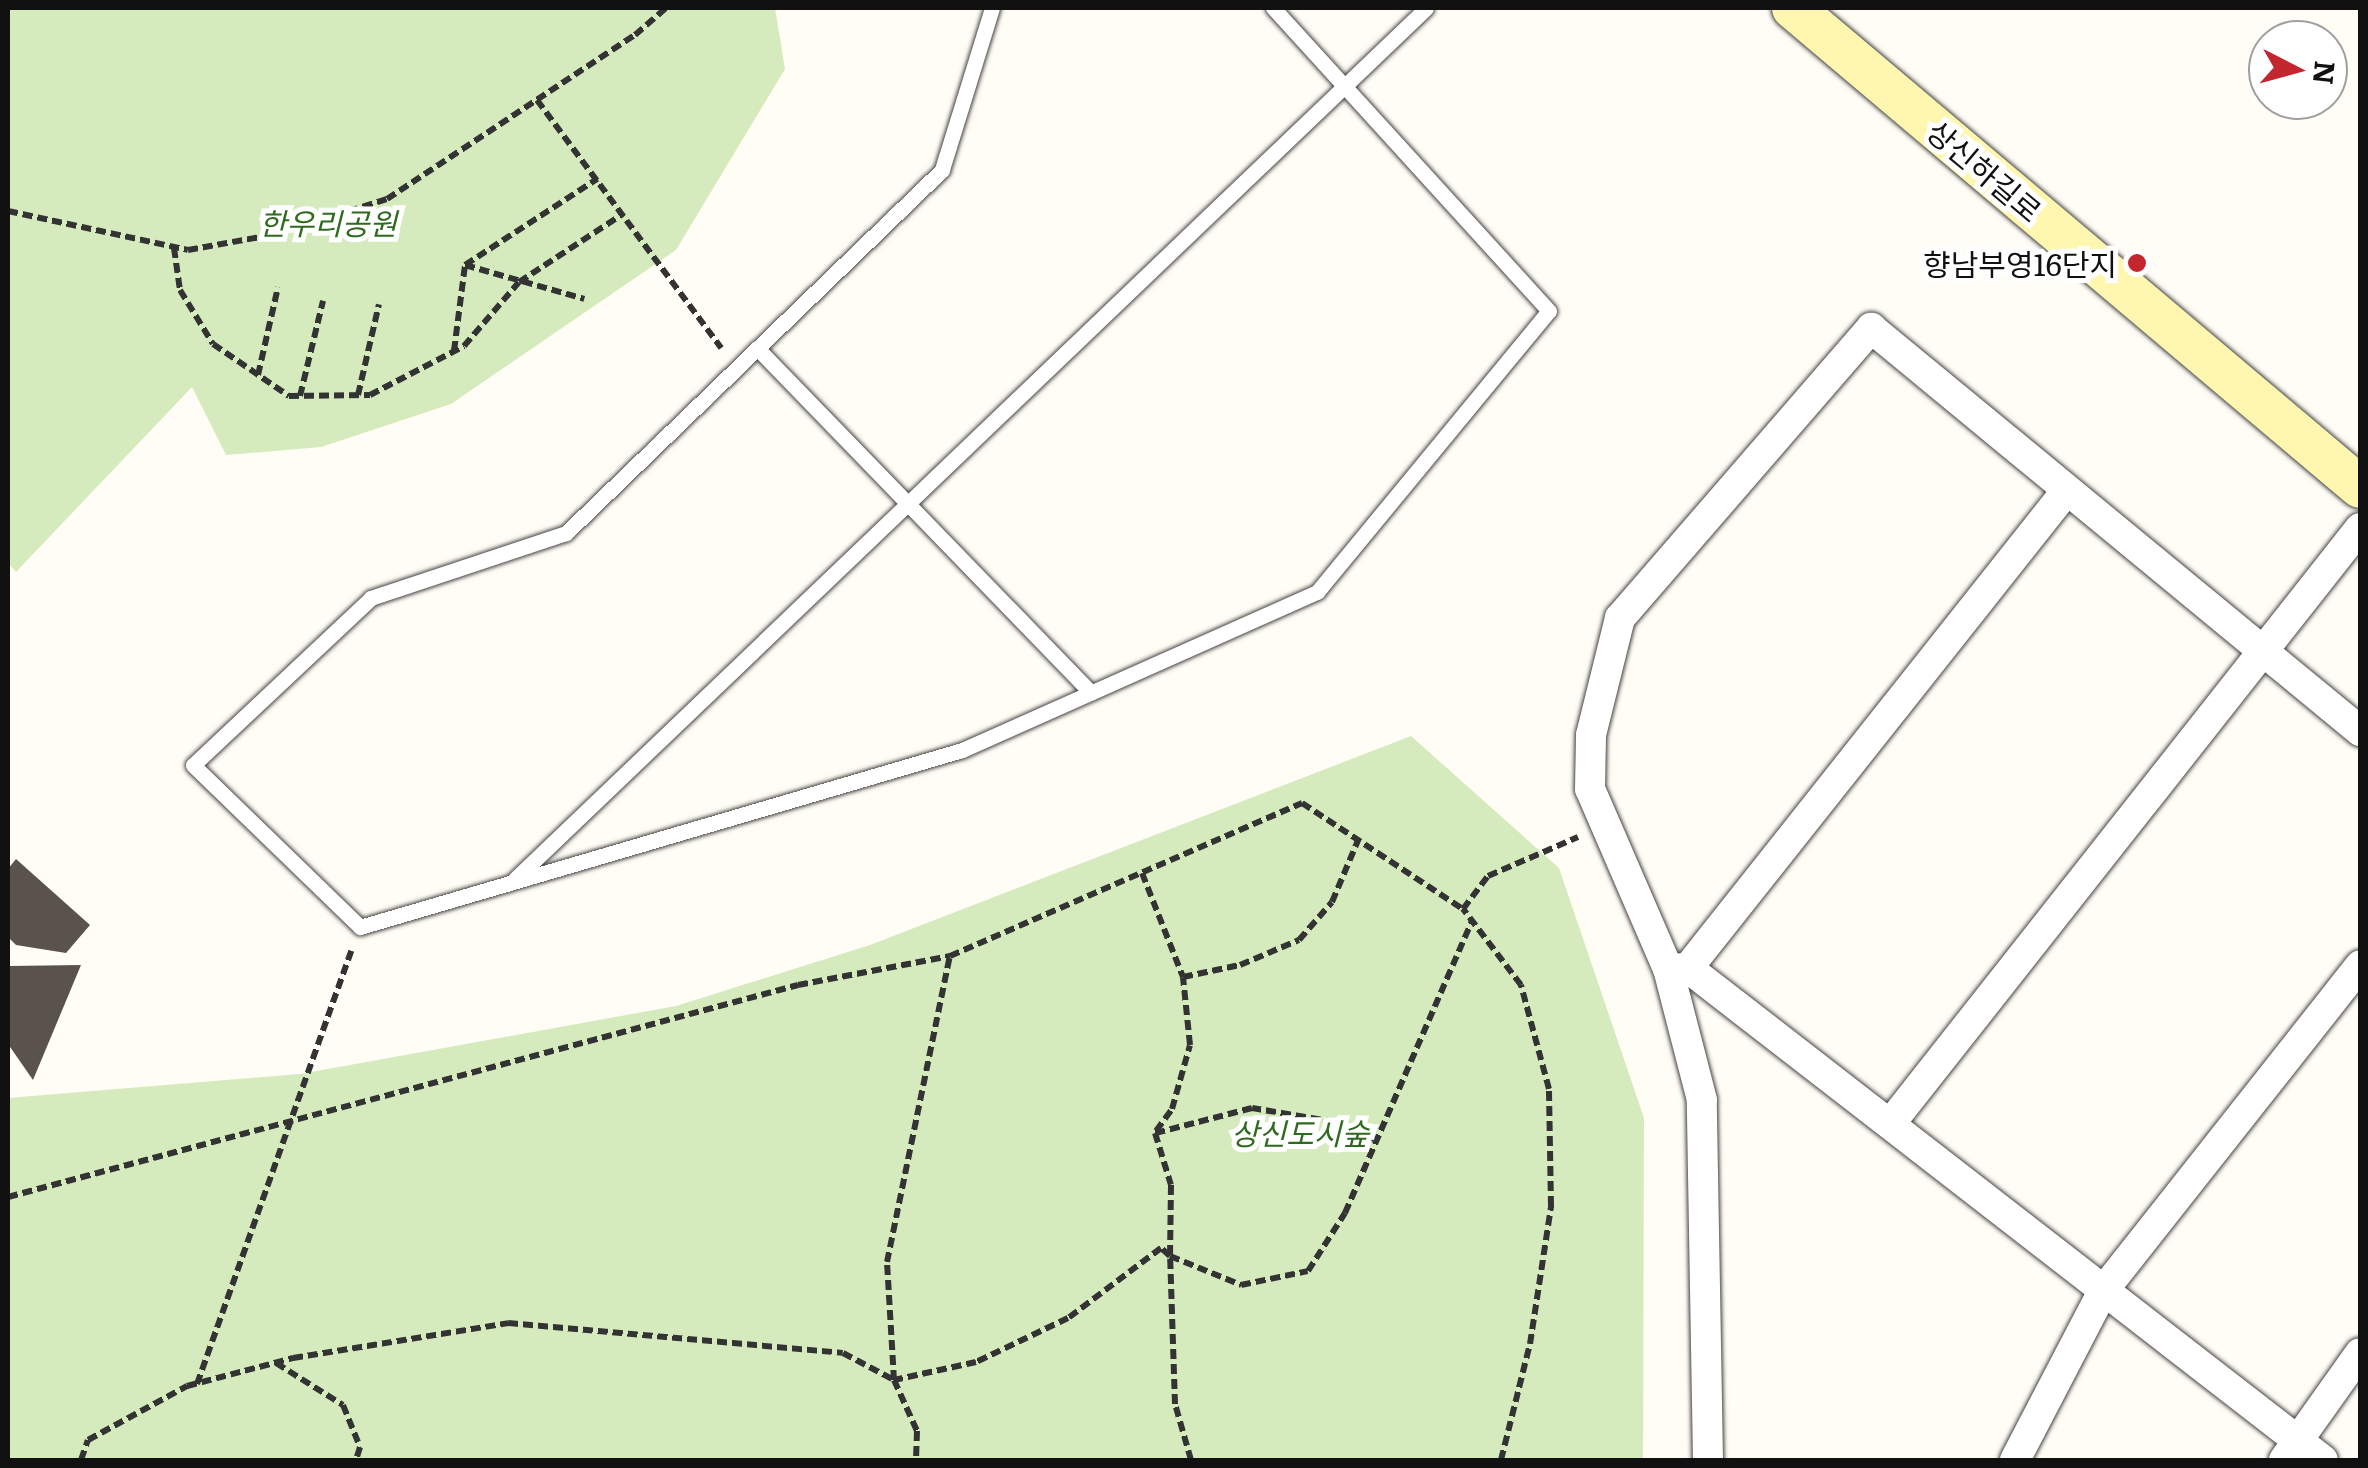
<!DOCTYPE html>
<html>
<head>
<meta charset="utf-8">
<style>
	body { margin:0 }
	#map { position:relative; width:2368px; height:1468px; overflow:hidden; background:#fffdf5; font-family:Literata,"Noto Sans KR",serif }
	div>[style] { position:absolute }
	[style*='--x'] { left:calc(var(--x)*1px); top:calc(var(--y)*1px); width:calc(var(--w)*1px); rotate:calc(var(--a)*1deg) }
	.green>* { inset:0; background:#d5ebbd }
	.building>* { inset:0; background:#5a524d }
	.path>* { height:6px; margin-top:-3px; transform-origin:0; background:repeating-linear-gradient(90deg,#333 0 10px,transparent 0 15px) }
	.roads { filter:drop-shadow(0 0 2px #444) drop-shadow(0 0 2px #444) }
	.lane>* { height:15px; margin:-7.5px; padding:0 7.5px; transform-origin:7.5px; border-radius:7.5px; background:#fff }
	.street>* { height:30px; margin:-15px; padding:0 15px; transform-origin:15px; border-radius:15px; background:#fff }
	.secondary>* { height:42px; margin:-21px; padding:0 21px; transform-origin:21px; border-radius:21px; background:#fff6b0 }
	.dots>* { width:28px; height:28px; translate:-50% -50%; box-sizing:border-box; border:5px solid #fff; border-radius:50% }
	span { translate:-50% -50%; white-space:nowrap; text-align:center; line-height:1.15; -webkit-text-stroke:10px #fff; paint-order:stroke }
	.street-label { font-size:30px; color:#111 }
	.park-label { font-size:30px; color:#2f6b1f; font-style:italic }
	.poi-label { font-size:30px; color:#111 }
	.right { translate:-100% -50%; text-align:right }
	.frame { position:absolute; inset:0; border:10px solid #111; pointer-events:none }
	.north { position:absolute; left:2248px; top:20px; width:100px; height:100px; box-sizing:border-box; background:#fff; border:2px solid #a0a0a0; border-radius:50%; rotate:96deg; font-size:28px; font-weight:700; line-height:40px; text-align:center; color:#111 }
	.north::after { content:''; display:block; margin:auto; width:35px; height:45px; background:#c4262e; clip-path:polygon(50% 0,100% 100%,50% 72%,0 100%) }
</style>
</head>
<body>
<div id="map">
	<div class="green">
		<div style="clip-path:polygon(8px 8px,775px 8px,785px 69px,676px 250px,451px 404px,321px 447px,226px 455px,192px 387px,16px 572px,8px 563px)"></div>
		<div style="clip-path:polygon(1411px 736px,1559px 868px,1644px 1118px,1643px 1460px,8px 1460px,8px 1098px,300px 1074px,676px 1006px,870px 945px)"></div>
	</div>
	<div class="building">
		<div style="clip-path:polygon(16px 859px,90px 925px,66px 953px,16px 945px,8px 937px,8px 869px)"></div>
		<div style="clip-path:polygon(81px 965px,33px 1080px,8px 1044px,9px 966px)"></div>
	</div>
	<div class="path">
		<div style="--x:537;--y:100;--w:309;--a:53.4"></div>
		<div style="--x:8;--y:211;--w:184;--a:12.2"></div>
		<div style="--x:188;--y:250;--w:90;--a:-10.2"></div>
		<div style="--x:277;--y:234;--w:115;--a:-17.7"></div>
		<div style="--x:387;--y:199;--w:297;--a:-33.5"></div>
		<div style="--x:635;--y:35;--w:41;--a:-41.1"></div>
		<div style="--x:174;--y:248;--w:42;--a:81.9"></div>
		<div style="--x:180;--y:290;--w:63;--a:58.6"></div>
		<div style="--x:213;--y:344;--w:92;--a:34.4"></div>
		<div style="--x:289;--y:396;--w:81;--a:-0.7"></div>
		<div style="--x:370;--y:395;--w:106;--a:-27.5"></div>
		<div style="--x:464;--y:346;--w:84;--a:-49.3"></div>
		<div style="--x:519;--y:282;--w:124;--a:-33.2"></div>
		<div style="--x:465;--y:265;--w:124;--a:15.9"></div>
		<div style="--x:454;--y:351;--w:87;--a:-82.7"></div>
		<div style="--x:465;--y:265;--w:158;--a:-33.1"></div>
		<div style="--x:258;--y:375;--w:90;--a:-77.2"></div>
		<div style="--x:358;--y:395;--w:93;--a:-77"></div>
		<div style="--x:300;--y:396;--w:98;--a:-76.4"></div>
		<div style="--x:1142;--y:873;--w:112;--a:68.5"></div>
		<div style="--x:1156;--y:1131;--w:27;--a:-54"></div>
		<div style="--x:1172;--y:1109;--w:66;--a:-74.3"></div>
		<div style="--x:1190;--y:1045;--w:68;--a:-95.9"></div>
		<div style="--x:1183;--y:977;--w:58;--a:-11.9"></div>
		<div style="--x:1240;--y:965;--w:64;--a:-23"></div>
		<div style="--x:1299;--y:940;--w:50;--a:-49"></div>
		<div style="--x:1332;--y:902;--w:69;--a:-67.1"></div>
		<div style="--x:1374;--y:1139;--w:43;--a:-156.4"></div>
		<div style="--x:1335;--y:1122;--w:84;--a:-170.4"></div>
		<div style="--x:1252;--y:1108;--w:100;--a:165.5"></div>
		<div style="--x:1155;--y:1133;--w:54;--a:72.9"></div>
		<div style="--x:1171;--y:1185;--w:71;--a:90.8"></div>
		<div style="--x:1170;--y:1256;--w:12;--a:-138"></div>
		<div style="--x:1161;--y:1248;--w:116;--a:143"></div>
		<div style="--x:1068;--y:1318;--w:102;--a:154.4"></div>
		<div style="--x:976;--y:1362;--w:84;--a:167.6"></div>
		<div style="--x:894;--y:1380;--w:118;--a:-93.4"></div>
		<div style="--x:887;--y:1262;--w:312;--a:-78.4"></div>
		<div style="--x:950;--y:956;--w:384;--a:-23.5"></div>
		<div style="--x:1302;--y:803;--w:193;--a:33.4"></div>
		<div style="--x:8;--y:1197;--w:818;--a:-15.02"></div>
		<div style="--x:798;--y:985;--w:155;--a:-10.8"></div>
		<div style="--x:276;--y:1363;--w:79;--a:32.1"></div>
		<div style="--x:343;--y:1405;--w:45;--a:68"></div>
		<div style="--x:360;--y:1447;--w:14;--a:107"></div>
		<div style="--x:197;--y:1384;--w:460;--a:-70.4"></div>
		<div style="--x:81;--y:1460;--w:21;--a:-71"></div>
		<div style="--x:88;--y:1440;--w:113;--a:-28.6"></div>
		<div style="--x:187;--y:1386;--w:110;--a:-14.8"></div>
		<div style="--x:293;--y:1358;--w:218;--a:-9.2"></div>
		<div style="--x:508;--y:1323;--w:336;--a:5.1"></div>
		<div style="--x:843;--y:1353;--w:58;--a:27.9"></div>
		<div style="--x:894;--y:1380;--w:56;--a:65.7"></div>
		<div style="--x:917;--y:1431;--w:29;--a:92"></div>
		<div style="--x:1191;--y:1460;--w:58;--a:-105.9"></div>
		<div style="--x:1175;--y:1404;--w:148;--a:-91.9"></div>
		<div style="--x:1170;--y:1256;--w:77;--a:22.2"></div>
		<div style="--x:1241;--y:1285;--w:68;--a:-11.8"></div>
		<div style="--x:1308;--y:1271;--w:69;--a:-57.5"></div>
		<div style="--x:1345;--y:1213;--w:318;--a:-66.5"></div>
		<div style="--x:1501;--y:1460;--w:120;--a:-76"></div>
		<div style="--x:1530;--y:1344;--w:140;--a:-81.3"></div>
		<div style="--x:1551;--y:1206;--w:117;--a:-91"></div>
		<div style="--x:1549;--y:1089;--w:108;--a:-105.1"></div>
		<div style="--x:1521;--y:985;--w:96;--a:-127.3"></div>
		<div style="--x:1463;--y:909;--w:41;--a:-52.9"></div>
		<div style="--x:1488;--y:876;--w:98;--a:-23.4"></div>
	</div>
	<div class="roads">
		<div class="lane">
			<div style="--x:992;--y:8;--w:170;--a:107.2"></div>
			<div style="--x:942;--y:170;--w:523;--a:136.01"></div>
			<div style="--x:566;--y:533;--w:206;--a:161.6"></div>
			<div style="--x:371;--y:598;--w:244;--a:136.8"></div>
			<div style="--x:193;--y:765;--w:233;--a:44.1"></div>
			<div style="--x:360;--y:927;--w:627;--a:-16.38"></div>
			<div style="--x:962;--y:750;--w:389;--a:-24"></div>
			<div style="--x:1317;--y:592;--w:364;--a:-50.5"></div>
			<div style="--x:1549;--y:311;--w:410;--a:-132.3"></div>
			<div style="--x:757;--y:348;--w:480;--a:45.9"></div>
			<div style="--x:515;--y:879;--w:1260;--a:-43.71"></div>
		</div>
		<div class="street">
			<div style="--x:1688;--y:968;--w:610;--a:-51.59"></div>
			<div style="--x:1668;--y:969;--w:20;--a:-3"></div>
			<div style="--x:1688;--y:968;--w:803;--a:37.77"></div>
			<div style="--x:1890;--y:1124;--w:759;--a:-51.74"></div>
			<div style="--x:1708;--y:1460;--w:360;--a:-91"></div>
			<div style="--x:1702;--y:1100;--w:135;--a:-104.5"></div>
			<div style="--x:1668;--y:969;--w:196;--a:-113.4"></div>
			<div style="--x:1590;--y:789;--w:54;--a:-88.9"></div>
			<div style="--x:1591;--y:735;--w:121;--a:-76.1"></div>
			<div style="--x:1620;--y:618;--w:384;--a:-49.1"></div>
			<div style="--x:1871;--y:328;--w:634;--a:39.49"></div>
			<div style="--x:2015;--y:1460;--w:191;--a:-62.5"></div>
			<div style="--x:2103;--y:1291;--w:415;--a:-51.7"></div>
			<div style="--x:2284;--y:1460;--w:131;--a:-54.6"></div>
		</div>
		<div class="secondary">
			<div style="--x:1793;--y:8;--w:742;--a:40.19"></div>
		</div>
	</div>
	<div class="dots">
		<div style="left:2137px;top:263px;background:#c4262e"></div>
	</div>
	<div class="street-label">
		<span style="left:1985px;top:170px;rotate:40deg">상신하길로</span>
	</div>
	<div class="park-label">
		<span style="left:328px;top:222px">한우리공원</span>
		<span style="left:1300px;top:1132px">상신도시숲</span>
	</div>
	<div class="poi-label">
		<span class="right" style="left:2117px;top:263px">향남부영16단지</span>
	</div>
	<div class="frame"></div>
	<div class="north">N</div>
</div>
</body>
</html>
